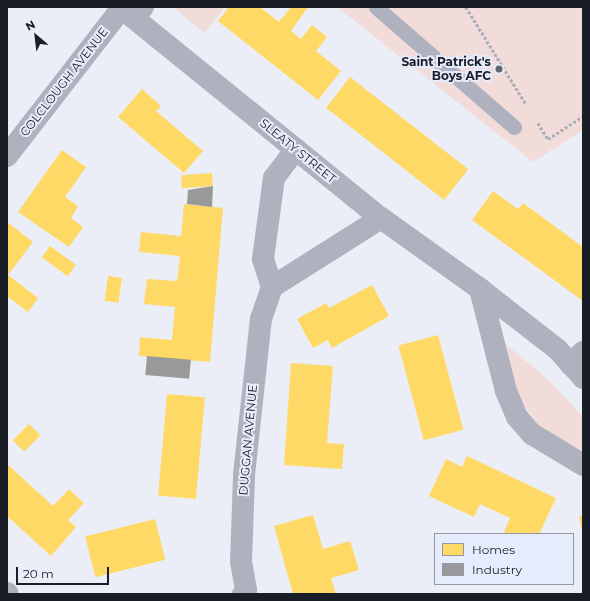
<!DOCTYPE html>
<html>
<head>
<meta charset="utf-8">
<style>
	body { margin:0 }
	#map { position:relative; width:590px; height:601px; overflow:hidden; background:#ebeef7; font-family:Montserrat,sans-serif }
	div>[style] { position:absolute }
	[style*='--x'] { left:calc(var(--x)*1px); top:calc(var(--y)*1px); width:calc(var(--w)*1px); rotate:calc(var(--a)*1deg) }
	.green>* { inset:0; background:#f2dcda }
	.homes>* { inset:0; background:#ffd966; transform-origin:0 0 }
	.industry>* { inset:0; background:#999; transform-origin:0 0 }
	.path>* { height:2.5px; margin-top:-1.25px; transform-origin:0; background:repeating-linear-gradient(90deg,#aaaeb8 0 3px,transparent 0 5px) }
	.service>* { height:15px; margin:-7.5px; padding:0 7.5px; transform-origin:7.5px; border-radius:7.5px; background:#afb2be }
	.minor>* { height:22px; margin:-11px; padding:0 11px; transform-origin:11px; border-radius:11px; background:#afb2be }
	.tertiary>* { height:22px; margin:-11px; padding:0 11px; transform-origin:11px; border-radius:11px; background:#afb2be }
	.dots>* { width:11px; height:11px; translate:-50% -50%; box-sizing:border-box; border:2px solid #e6ecfc; border-radius:50% }
	span { translate:-50% -50%; white-space:nowrap; text-align:center; line-height:1.15; -webkit-text-stroke:4px #e6ecfc; paint-order:stroke }
	.poi-label { font-size:12px; color:#191d26; font-weight:700 }
	.right { translate:-100% -50%; text-align:right }
	.street-label { font-size:12px; color:#191d26 }
	.frame { position:absolute; inset:0; border:8px solid #191d26; pointer-events:none }
	.legend { position:absolute; left:434px; top:533px; width:140px; height:52px; box-sizing:border-box; background:#e6ecfc; border:1px solid #9499a6; margin:0; padding:5px 7px; list-style:none; font-size:12px; color:#191d26 }
	.legend li { display:flex; align-items:center; gap:8px; height:20px }
	.legend b { width:20px; border:1px solid #9499a6 }
	.north { position:absolute; left:16px; top:16px; width:40px; height:40px; -webkit-text-stroke:3px #e6ecfc; paint-order:stroke; rotate:332deg; font-size:11px; font-weight:700; line-height:16px; text-align:center; color:#191d26 }
	.north::after { content:''; display:block; margin:auto; width:14px; height:18px; background:#191d26; clip-path:polygon(50% 0,100% 100%,50% 72%,0 100%) }
	.scale { position:absolute; left:16px; top:567px; width:93px; height:18px; box-sizing:border-box; border:2px solid #191d26; border-top:0; padding-left:5px; font-size:12px; line-height:14px; white-space:nowrap; color:#191d26; -webkit-text-stroke:3px #e6ecfc; paint-order:stroke }
</style>
</head>
<body>
<div id="map">
	<div class="green">
		<div style="clip-path:polygon(173px 7px,225px 7px,204px 33px)"></div>
		<div style="clip-path:polygon(337px 7px,583px 7px,583px 130px,533px 162px)"></div>
		<div style="clip-path:polygon(502px 341px,552px 383px,583px 417px,583px 454px,540px 427px,526px 408px,518px 393px)"></div>
	</div>
	<div class="homes">
		<div style="clip-path:polygon(229px 7px,260px 7px,279px 22px,291px 7px,308px 7px,291px 31px,301px 39px,312px 25px,327px 37px,316px 51px,341px 71px,318px 100px,218px 21px)"></div>
		<div style="left:350px;top:77px;width:150px;height:39px;rotate:38deg"></div>
		<div style="clip-path:polygon(142px 89px,161px 106px,156px 111px,203px 151px,184px 173px,118px 117px)"></div>
		<div style="clip-path:polygon(62px 150px,86px 167px,65px 197px,78px 206px,71px 218px,83px 227px,69px 247px,18px 212px)"></div>
		<div style="left:212px;top:173px;width:13px;height:31px;rotate:86deg"></div>
		<div style="clip-path:polygon(493px 191px,518px 209px,523px 203px,583px 247px,583px 301px,472px 220px)"></div>
		<div style="clip-path:polygon(184px 204px,223px 208px,210px 362px,139px 356px,140px 337px,172px 340px,175px 307px,144px 304px,147px 279px,177px 281px,180px 256px,139px 252px,141px 232px,181px 236px)"></div>
		<div style="clip-path:polygon(7px 222px,33px 242px,8px 275px,38px 298px,28px 312px,7px 296px)"></div>
		<div style="left:50px;top:246px;width:32px;height:14px;rotate:36deg"></div>
		<div style="left:108px;top:276px;width:14px;height:25px;rotate:8deg"></div>
		<div style="clip-path:polygon(372px 285px,389px 316px,332px 348px,328px 340px,313px 348px,297px 319px,326px 303px,329px 308px)"></div>
		<div style="left:438px;top:335px;width:98px;height:41px;rotate:75deg"></div>
		<div style="clip-path:polygon(291px 363px,333px 366px,327px 443px,344px 444px,342px 469px,284px 465px)"></div>
		<div style="left:167px;top:394px;width:38px;height:102px;rotate:5deg"></div>
		<div style="left:29px;top:424px;width:16px;height:23px;rotate:45deg"></div>
		<div style="clip-path:polygon(467px 456px,556px 498px,539px 534px,507px 534px,504px 532px,510px 518px,480px 504px,474px 517px,429px 496px,446px 459px,462px 467px)"></div>
		<div style="clip-path:polygon(7px 464px,53px 506px,69px 489px,84px 503px,68px 520px,76px 527px,51px 556px,7px 516px)"></div>
		<div style="clip-path:polygon(313px 515px,323px 549px,350px 541px,359px 570px,331px 578px,336px 594px,293px 594px,274px 526px)"></div>
		<div style="clip-path:polygon(583px 515px,583px 531px,582px 531px,579px 516px)"></div>
		<div style="left:155px;top:519px;width:42px;height:72px;rotate:76deg"></div>
	</div>
	<div class="industry">
		<div style="clip-path:polygon(213px 186px,212px 207px,187px 204px,188px 190px)"></div>
		<div style="left:147px;top:356px;width:44px;height:19px;rotate:5deg"></div>
	</div>
	<div class="path">
		<div style="--x:466;--y:7;--w:114;--a:58.3"></div>
		<div style="--x:538;--y:123;--w:19;--a:58"></div>
		<div style="--x:548;--y:139;--w:42;--a:-33.3"></div>
	</div>
	<div class="service">
		<div style="--x:376;--y:7;--w:183;--a:41"></div>
		<div style="--x:137;--y:21;--w:17;--a:-57"></div>
	</div>
	<div class="minor">
		<div style="--x:7;--y:156;--w:187;--a:-52.2"></div>
		<div style="--x:272;--y:287;--w:29;--a:-108"></div>
		<div style="--x:263;--y:259;--w:82;--a:-82.3"></div>
		<div style="--x:274;--y:178;--w:36;--a:-53"></div>
		<div style="--x:480;--y:289;--w:105;--a:75.7"></div>
		<div style="--x:506;--y:391;--w:28;--a:67"></div>
		<div style="--x:517;--y:417;--w:23;--a:49"></div>
		<div style="--x:532;--y:434;--w:60;--a:31.3"></div>
		<div style="--x:570;--y:364;--w:18;--a:-43"></div>
		<div style="--x:7;--y:593;--w:1;--a:45"></div>
		<div style="--x:243;--y:594;--w:5;--a:-53"></div>
		<div style="--x:246;--y:590;--w:28;--a:-100"></div>
		<div style="--x:241;--y:562;--w:87;--a:-88"></div>
		<div style="--x:244;--y:475;--w:157;--a:-83.8"></div>
		<div style="--x:261;--y:319;--w:34;--a:-71"></div>
		<div style="--x:272;--y:287;--w:129;--a:-32.3"></div>
	</div>
	<div class="tertiary">
		<div style="--x:120;--y:7;--w:336;--a:39"></div>
		<div style="--x:381;--y:218;--w:122;--a:35.6"></div>
		<div style="--x:480;--y:289;--w:99;--a:38"></div>
		<div style="--x:558;--y:350;--w:38;--a:48"></div>
	</div>
	<div class="dots">
		<div style="left:499px;top:69px;background:#62666f"></div>
	</div>
	<div class="poi-label">
		<span class="right" style="left:491px;top:69px">Saint Patrick's<br>Boys AFC</span>
	</div>
	<div class="street-label">
		<span style="left:64px;top:82px;rotate:-52deg">COLCLOUGH AVENUE</span>
		<span style="left:298px;top:151px;rotate:39deg">SLEATY STREET</span>
		<span style="left:248px;top:440px;rotate:-85deg">DUGGAN AVENUE</span>
	</div>
	<div class="frame"></div>
	<ul class="legend">
	<li><b style="height:11px;background:#ffd966"></b>Homes</li>
	<li><b style="height:11px;background:#999"></b>Industry</li>
	</ul>
	<div class="north">N</div>
	<div class="scale">20 m</div>
</div>
</body>
</html>
